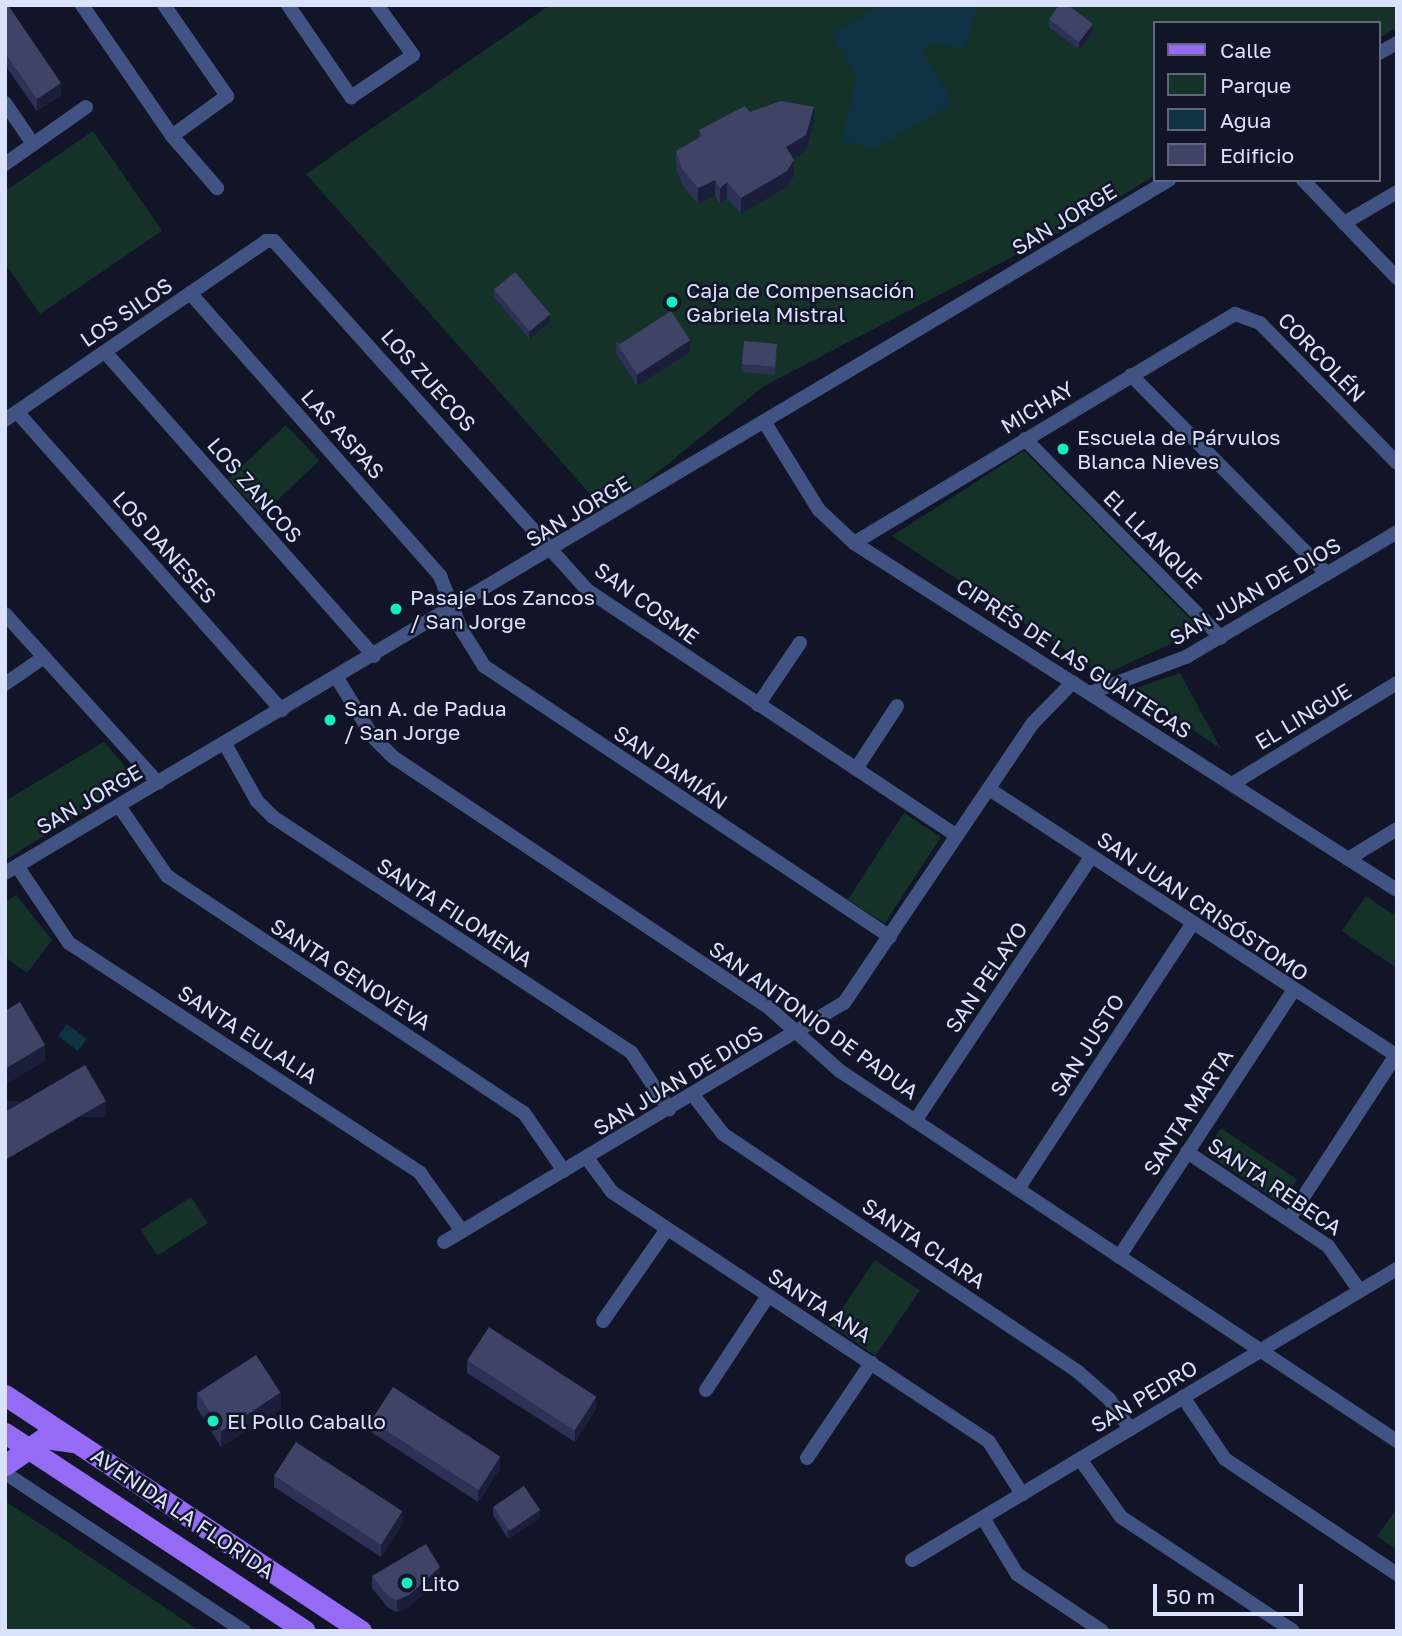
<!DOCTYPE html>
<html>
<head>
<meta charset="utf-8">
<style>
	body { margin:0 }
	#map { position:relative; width:1402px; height:1636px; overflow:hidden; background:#121528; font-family:"Golos Text",sans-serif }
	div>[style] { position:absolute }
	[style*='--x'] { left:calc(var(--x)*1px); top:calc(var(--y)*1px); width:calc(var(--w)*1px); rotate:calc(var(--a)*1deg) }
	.green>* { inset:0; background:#153228; transform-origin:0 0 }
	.water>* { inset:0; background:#0f3344; transform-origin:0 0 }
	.minor>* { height:14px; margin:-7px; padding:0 7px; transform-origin:7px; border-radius:7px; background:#415383 }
	.tertiary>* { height:14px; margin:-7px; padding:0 7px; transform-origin:7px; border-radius:7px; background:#415383 }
	.primary>* { height:21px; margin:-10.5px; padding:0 10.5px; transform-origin:10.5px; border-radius:10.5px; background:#956af5 }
	.wall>* { inset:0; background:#2c3155 }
	.shaded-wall>* { inset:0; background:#1a1e3b; transform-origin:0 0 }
	.building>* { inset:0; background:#3f4467; transform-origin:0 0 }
	.dots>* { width:19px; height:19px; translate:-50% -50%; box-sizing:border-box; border:4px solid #121528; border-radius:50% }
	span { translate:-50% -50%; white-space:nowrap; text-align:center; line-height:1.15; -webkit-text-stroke:5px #121528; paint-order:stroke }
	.street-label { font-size:21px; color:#dbe2fd }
	.poi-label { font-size:21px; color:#dbe2fd }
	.left { translate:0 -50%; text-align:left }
	.frame { position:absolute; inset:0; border:7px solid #dbe2fd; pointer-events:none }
	.legend { position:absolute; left:1153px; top:21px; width:228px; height:161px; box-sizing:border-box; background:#121528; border:2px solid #62677d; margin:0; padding:9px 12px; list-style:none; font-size:21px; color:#dbe2fd }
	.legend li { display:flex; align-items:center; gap:14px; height:35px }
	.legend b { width:35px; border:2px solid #62677d }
	.scale { position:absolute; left:1153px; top:1584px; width:150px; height:32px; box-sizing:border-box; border:4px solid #dbe2fd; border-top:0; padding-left:9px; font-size:21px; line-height:24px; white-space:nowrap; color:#dbe2fd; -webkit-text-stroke:5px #121528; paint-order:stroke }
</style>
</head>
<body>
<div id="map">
	<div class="green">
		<div style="clip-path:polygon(550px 5px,1397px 5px,1397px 27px,1379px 38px,1379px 23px,1155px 23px,1155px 175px,1085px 219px,764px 386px,607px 513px,306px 174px)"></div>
		<div style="clip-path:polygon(93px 131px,162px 231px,40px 314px,5px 263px,5px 191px)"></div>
		<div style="left:286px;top:425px;width:49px;height:79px;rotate:47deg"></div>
		<div style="clip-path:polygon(1024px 451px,1201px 630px,1103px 675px,892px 536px)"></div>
		<div style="clip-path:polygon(1180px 673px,1221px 749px,1133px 689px)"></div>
		<div style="clip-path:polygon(104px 742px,129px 771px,107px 797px,5px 860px,5px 801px)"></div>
		<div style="left:904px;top:813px;width:44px;height:103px;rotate:33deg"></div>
		<div style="clip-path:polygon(16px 895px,52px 940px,27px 973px,5px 957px,5px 902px)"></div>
		<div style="clip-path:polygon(1366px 896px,1397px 917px,1397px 968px,1342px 931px)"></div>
		<div style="left:1221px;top:1128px;width:92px;height:29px;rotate:34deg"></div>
		<div style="left:191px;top:1197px;width:31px;height:60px;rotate:57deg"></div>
		<div style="left:875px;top:1260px;width:54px;height:79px;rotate:34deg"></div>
		<div style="clip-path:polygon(5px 1501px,57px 1535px,200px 1631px,5px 1631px)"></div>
		<div style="clip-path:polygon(1397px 1508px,1397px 1550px,1377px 1536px)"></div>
	</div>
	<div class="water">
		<div style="clip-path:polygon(882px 5px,977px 5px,965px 50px,931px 43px,922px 49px,953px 103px,874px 149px,850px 142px,848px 146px,840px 143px,857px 78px,831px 35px)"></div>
		<div style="left:67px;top:1024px;width:25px;height:15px;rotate:37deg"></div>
	</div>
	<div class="minor">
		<div style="--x:82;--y:5;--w:159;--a:55.5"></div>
		<div style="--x:172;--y:136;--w:69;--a:49.1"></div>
		<div style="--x:164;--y:5;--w:111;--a:55.3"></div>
		<div style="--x:227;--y:96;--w:68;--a:144"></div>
		<div style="--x:288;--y:5;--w:112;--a:55.6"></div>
		<div style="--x:351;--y:97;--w:75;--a:-34.1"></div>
		<div style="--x:413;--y:55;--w:62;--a:-125.8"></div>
		<div style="--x:5;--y:103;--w:50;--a:55.7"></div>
		<div style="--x:5;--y:164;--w:99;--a:-35.1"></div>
		<div style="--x:1303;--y:180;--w:136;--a:46.2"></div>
		<div style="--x:1344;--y:223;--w:61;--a:-30.3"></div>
		<div style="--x:190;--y:293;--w:378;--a:48.5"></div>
		<div style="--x:440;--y:576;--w:57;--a:68.4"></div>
		<div style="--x:461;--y:629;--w:44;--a:58.1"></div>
		<div style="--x:484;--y:666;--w:488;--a:33.7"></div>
		<div style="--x:105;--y:352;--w:406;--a:48.5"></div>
		<div style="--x:1131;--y:375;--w:279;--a:45.4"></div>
		<div style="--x:17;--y:412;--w:399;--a:48.4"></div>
		<div style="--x:5;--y:420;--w:316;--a:-34.4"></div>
		<div style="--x:266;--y:241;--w:8;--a:0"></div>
		<div style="--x:274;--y:241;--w:469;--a:48.1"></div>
		<div style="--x:587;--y:590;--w:444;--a:33.6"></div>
		<div style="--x:765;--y:423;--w:102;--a:58.2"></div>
		<div style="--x:819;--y:510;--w:48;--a:43.3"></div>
		<div style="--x:854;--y:543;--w:644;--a:32.58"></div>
		<div style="--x:1025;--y:439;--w:279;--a:45.4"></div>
		<div style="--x:854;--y:543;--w:445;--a:-31"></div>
		<div style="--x:1235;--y:314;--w:27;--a:20"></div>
		<div style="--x:1260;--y:323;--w:196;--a:45.6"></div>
		<div style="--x:5;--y:614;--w:228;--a:47.8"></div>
		<div style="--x:5;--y:684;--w:47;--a:-34.7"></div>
		<div style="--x:1090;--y:693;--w:103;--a:-20.6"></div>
		<div style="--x:1186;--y:657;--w:245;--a:-30.6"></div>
		<div style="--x:758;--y:705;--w:75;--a:-55.9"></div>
		<div style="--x:225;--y:744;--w:65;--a:60.7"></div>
		<div style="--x:257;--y:801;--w:23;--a:45"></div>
		<div style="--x:273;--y:817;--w:428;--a:33.3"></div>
		<div style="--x:631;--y:1052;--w:69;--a:56.3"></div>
		<div style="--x:856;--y:769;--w:75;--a:-56.9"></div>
		<div style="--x:1232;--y:784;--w:193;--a:-31.5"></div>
		<div style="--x:989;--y:789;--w:488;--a:33.2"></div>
		<div style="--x:119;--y:806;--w:85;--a:55.6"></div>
		<div style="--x:167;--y:876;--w:429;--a:33.6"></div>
		<div style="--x:524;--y:1113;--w:70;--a:55.4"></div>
		<div style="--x:1348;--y:859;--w:57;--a:-31.5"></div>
		<div style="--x:17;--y:866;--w:93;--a:56"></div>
		<div style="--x:69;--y:943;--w:420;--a:33.2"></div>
		<div style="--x:420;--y:1173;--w:72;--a:54.1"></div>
		<div style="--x:693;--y:1095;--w:49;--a:52.4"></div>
		<div style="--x:723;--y:1134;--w:426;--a:33.8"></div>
		<div style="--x:1077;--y:1371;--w:43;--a:41.2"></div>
		<div style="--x:1109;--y:1399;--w:37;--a:55"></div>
		<div style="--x:915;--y:1121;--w:317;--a:-56.3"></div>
		<div style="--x:1187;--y:1152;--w:169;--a:33.7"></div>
		<div style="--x:1328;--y:1246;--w:55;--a:54.6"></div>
		<div style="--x:587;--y:1158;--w:42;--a:53.7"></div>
		<div style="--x:612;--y:1192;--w:452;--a:33.5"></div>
		<div style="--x:989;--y:1442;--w:62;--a:57.6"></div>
		<div style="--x:1018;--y:1189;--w:317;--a:-56.7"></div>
		<div style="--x:1289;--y:1219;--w:196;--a:-56.9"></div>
		<div style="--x:444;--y:1242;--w:466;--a:-30.9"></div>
		<div style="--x:844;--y:1003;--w:338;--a:-56"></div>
		<div style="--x:1033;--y:723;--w:57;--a:-45.7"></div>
		<div style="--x:1119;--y:1257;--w:318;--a:-56.8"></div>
		<div style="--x:603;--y:1321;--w:112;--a:-55.2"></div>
		<div style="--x:706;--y:1390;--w:113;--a:-56.6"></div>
		<div style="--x:1183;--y:1397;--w:75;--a:55.9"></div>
		<div style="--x:1225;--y:1459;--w:207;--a:33.8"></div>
		<div style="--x:807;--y:1458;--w:115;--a:-56"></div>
		<div style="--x:1080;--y:1459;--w:71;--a:54.7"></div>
		<div style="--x:1121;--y:1517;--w:206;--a:33.5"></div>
		<div style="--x:983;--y:1518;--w:66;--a:58.7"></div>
		<div style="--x:1017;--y:1574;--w:102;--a:33.8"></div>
		<div style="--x:912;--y:1560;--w:407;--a:-31"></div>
	</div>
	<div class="tertiary">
		<div style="--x:1379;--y:53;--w:21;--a:-29"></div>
		<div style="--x:337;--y:678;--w:69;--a:58.6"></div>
		<div style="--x:373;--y:737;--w:28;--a:45"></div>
		<div style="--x:393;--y:757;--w:449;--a:33.7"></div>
		<div style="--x:767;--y:1006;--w:98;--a:41.7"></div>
		<div style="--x:840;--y:1071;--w:669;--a:33.6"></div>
		<div style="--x:5;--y:873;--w:1355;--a:-30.77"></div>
		<div style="--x:1261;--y:1350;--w:158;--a:-30.8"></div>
		<div style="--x:5;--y:1473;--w:287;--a:33.5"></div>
	</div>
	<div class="primary">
		<div style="--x:5;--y:1395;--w:427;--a:33.5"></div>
		<div style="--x:5;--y:1433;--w:359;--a:33.4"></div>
		<div style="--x:5;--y:1465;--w:47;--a:-34.7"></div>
		<div style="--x:44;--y:1438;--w:28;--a:8"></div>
	</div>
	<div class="wall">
		<div style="clip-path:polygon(5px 5px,61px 95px,37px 111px,5px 65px)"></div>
		<div style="clip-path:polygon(1049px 19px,1093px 32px,1079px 50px,1049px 27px)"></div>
		<div style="clip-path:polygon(750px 112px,814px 123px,806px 151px,793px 159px,794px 176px,787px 187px,741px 214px,727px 198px,720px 203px,715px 196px,698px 204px,682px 185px,676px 167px,676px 151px,699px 138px,699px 130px)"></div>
		<div style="clip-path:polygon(494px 289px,550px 322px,529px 339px,494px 297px)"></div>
		<div style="clip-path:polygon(616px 342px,690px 352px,637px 386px,616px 354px)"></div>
		<div style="clip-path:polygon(777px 352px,775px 375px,742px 372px,742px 364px)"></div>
		<div style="clip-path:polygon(467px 1361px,596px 1409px,575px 1442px,467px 1373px)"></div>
		<div style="clip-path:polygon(197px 1392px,281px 1409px,221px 1447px,197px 1408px)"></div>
		<div style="clip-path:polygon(371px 1420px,500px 1469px,478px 1502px,371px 1432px)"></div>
		<div style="clip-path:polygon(274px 1475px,403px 1523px,381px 1557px,274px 1487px)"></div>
		<div style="clip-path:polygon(493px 1507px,540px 1518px,508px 1539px,493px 1515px)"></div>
		<div style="clip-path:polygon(372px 1576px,440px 1579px,409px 1607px,397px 1612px,388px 1608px,372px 1588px)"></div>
	</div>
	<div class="shaded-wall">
		<div style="clip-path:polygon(1093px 24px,1093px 32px,1079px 50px,1079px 42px)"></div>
		<div style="clip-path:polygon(61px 83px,61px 95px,37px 111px,37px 99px)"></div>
		<div style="clip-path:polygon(814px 107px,814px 123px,806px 151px,786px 163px,786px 147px)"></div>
		<div style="clip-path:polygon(794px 160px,794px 176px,787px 187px,741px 214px,741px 198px)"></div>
		<div style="clip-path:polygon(715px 180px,715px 196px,698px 204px,698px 188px)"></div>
		<div style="clip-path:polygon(727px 182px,727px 198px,720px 203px,720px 188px)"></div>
		<div style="clip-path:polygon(550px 314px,550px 322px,529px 339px,529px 331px)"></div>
		<div style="clip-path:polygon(690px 340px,690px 352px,637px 386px,637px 374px)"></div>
		<div style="clip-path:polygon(45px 1045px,45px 1061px,5px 1085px,5px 1069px)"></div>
		<div style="left:106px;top:1101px;width:16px;height:117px;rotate:90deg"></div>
		<div style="clip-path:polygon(281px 1393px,281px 1409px,221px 1447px,221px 1431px)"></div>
		<div style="clip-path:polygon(596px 1397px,596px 1409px,575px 1442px,575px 1430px)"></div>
		<div style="clip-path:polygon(500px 1457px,500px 1469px,478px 1502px,478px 1490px)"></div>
		<div style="clip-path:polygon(540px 1510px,540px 1518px,508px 1539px,508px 1530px)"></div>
		<div style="clip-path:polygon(403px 1511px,403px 1523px,381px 1557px,381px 1545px)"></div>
		<div style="clip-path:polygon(440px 1567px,440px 1579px,409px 1607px,397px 1612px,397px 1600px)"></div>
	</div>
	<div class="building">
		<div style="clip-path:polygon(5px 5px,8px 5px,61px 83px,37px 99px,5px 53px)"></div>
		<div style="clip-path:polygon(1059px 5px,1068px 5px,1093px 24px,1079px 42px,1049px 19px)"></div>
		<div style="clip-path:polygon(781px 101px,814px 107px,806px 135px,786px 147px,794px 160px,787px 171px,741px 198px,727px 182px,720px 188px,715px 180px,698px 188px,682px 169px,676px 151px,702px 136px,699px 130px,745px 106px,750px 112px)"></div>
		<div style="left:515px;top:272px;width:55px;height:27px;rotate:50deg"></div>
		<div style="left:671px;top:311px;width:35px;height:63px;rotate:57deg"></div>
		<div style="left:744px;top:341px;width:33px;height:23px;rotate:5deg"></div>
		<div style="clip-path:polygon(20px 1002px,45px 1045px,5px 1069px,5px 1011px)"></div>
		<div style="clip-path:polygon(85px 1065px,106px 1101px,5px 1160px,5px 1112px)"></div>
		<div style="left:489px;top:1327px;width:128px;height:40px;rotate:33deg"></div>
		<div style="left:256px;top:1355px;width:45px;height:70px;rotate:57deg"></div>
		<div style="left:393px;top:1387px;width:128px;height:40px;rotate:33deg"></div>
		<div style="left:296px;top:1442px;width:127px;height:40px;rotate:33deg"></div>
		<div style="left:524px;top:1486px;width:29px;height:37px;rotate:56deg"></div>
		<div style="clip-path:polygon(426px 1544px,440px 1567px,409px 1595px,397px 1600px,388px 1596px,372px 1576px)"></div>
	</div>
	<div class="dots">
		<div style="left:672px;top:302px;background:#15efbf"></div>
		<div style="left:1063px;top:449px;background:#15efbf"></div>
		<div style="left:396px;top:609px;background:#15efbf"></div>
		<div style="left:330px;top:720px;background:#15efbf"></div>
		<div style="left:213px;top:1421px;background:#15efbf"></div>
		<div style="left:407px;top:1583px;background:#15efbf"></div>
	</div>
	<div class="street-label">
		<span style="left:1064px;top:219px;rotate:-31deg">SAN JORGE</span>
		<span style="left:126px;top:312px;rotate:-34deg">LOS SILOS</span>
		<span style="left:1322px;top:357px;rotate:46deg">CORCOLÉN</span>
		<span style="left:429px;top:380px;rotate:48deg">LOS ZUECOS</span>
		<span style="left:1037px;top:407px;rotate:-31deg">MICHAY</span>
		<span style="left:343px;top:434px;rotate:48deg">LAS ASPAS</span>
		<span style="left:255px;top:490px;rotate:49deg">LOS ZANCOS</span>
		<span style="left:578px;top:511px;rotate:-31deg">SAN JORGE</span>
		<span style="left:1153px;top:539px;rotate:45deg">EL LLANQUE</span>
		<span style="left:165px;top:547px;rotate:48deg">LOS DANESES</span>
		<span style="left:1255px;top:591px;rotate:-30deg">SAN JUAN DE DIOS</span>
		<span style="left:647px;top:603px;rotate:36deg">SAN COSME</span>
		<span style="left:1074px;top:658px;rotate:33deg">CIPRÉS DE LAS GUAITECAS</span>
		<span style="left:1303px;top:716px;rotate:-31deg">EL LINGUE</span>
		<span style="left:671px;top:767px;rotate:34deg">SAN DAMIÁN</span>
		<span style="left:89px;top:799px;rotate:-30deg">SAN JORGE</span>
		<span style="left:1203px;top:906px;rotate:34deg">SAN JUAN CRISÓSTOMO</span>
		<span style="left:455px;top:912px;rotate:33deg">SANTA FILOMENA</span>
		<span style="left:351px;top:974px;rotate:33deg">SANTA GENOVEVA</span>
		<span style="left:986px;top:977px;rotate:-56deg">SAN PELAYO</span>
		<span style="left:814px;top:1020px;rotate:36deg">SAN ANTONIO DE PADUA</span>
		<span style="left:248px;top:1034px;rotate:33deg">SANTA EULALIA</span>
		<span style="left:1087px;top:1045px;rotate:-57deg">SAN JUSTO</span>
		<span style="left:678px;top:1080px;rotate:-31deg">SAN JUAN DE DIOS</span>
		<span style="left:1188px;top:1112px;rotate:-57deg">SANTA MARTA</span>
		<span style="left:1275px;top:1186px;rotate:34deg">SANTA REBECA</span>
		<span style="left:924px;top:1243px;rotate:34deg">SANTA CLARA</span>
		<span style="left:820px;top:1305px;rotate:33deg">SANTA ANA</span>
		<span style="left:1144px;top:1396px;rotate:-31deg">SAN PEDRO</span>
		<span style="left:183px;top:1513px;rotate:34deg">AVENIDA LA FLORIDA</span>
	</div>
	<div class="poi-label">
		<span class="left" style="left:686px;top:302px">Caja de Compensación<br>Gabriela Mistral</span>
		<span class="left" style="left:1077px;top:449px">Escuela de Párvulos<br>Blanca Nieves</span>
		<span class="left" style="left:410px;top:609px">Pasaje Los Zancos<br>/ San Jorge</span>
		<span class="left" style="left:344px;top:720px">San A. de Padua<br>/ San Jorge</span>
		<span class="left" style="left:227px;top:1421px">El Pollo Caballo</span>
		<span class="left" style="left:421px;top:1583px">Lito</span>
	</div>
	<div class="frame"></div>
	<ul class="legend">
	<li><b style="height:9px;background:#956af5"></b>Calle</li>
	<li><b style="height:19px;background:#153228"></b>Parque</li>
	<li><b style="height:19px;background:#0f3344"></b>Agua</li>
	<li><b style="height:19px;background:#3f4467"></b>Edificio</li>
	</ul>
	<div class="scale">50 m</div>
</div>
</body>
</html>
